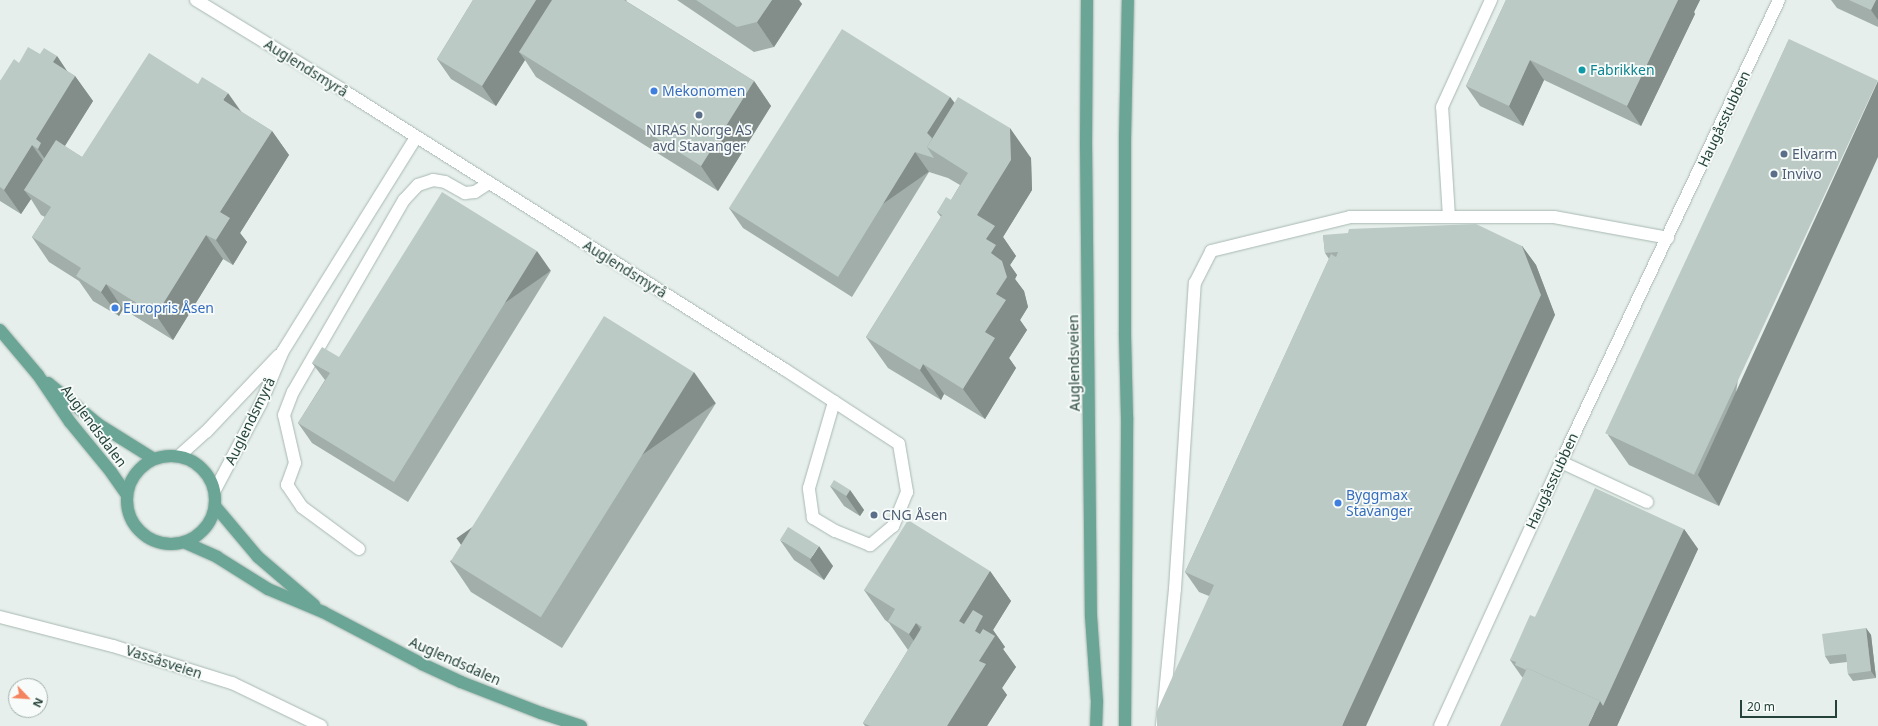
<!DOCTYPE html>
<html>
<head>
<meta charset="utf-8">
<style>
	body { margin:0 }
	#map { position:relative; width:1878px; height:726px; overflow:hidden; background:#e6efeb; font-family:"Noto Sans",sans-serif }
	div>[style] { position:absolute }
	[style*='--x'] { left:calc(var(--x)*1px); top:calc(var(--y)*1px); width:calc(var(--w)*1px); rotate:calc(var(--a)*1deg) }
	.roads { filter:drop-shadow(0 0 1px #a8b8b2) drop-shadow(0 0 1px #a8b8b2) }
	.minor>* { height:12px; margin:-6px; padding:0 6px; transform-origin:6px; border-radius:6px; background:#fff }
	.major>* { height:12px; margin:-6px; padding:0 6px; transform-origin:6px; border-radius:6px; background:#6aa596 }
	.major>.ring { margin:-6px; padding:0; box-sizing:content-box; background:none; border:12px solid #6aa596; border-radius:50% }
	.wall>* { inset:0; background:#a1aea9 }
	.shaded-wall>* { inset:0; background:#838d89; transform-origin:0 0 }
	.building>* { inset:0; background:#bbcac4; transform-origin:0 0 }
	.dots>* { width:11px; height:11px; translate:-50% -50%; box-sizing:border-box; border:2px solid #f7fbf9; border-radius:50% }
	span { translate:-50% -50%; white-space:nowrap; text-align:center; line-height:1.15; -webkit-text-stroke:3.5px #f7fbf9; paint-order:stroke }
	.street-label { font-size:14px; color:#24423a }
	.culture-label { font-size:14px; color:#0d838f }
	.left { translate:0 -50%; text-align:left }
	.shop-label { font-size:14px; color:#366cbe }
	.service-label { font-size:14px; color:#4e5e75 }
	.north { position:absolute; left:8px; top:678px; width:40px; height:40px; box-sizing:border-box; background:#f7fbf9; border:1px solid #a3b1ad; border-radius:50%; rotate:115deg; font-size:11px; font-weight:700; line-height:16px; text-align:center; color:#24423a }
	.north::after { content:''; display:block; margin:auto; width:14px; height:18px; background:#f4845f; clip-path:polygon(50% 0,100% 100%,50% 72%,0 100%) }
	.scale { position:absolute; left:1740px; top:700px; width:97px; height:18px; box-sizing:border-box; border:2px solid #24423a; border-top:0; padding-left:5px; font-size:12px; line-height:14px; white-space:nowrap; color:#24423a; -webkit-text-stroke:3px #f7fbf9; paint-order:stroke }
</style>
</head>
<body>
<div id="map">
	<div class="roads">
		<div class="minor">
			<div style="--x:196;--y:0;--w:170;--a:31.5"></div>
			<div style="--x:341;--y:89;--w:524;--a:32.3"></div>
			<div style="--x:784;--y:369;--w:137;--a:33.1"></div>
			<div style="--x:899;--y:444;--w:49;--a:80.5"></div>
			<div style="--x:907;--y:492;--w:37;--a:112"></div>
			<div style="--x:893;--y:526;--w:30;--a:140"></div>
			<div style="--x:870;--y:545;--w:38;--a:-158"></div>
			<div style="--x:835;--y:531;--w:26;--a:-149"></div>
			<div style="--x:813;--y:518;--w:30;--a:-98"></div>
			<div style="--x:809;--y:488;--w:90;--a:-73.8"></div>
			<div style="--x:1449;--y:217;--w:110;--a:-93.6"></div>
			<div style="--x:1442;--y:107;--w:118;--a:-65.4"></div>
			<div style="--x:179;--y:456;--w:36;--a:-42"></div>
			<div style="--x:206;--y:432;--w:105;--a:-46.5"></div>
			<div style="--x:1561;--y:462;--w:95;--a:24.9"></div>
			<div style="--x:215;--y:490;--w:98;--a:-62.1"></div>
			<div style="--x:261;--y:403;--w:56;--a:-67.1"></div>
			<div style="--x:283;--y:351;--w:252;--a:-58.1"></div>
			<div style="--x:359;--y:549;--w:71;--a:-143.6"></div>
			<div style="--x:302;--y:507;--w:27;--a:-124"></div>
			<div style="--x:287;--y:485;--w:23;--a:-70"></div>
			<div style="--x:295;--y:463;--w:49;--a:-102.9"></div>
			<div style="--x:284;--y:415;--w:25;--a:-69"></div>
			<div style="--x:293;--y:392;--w:222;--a:-60"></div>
			<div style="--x:404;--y:200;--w:21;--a:-47"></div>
			<div style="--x:418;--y:185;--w:16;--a:-18"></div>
			<div style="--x:433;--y:180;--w:12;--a:9"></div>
			<div style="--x:445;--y:182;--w:23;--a:29"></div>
			<div style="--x:465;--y:193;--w:10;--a:-6"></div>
			<div style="--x:475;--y:192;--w:17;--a:-33"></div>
			<div style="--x:0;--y:617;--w:117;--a:14.4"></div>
			<div style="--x:113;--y:646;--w:125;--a:17.3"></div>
			<div style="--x:232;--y:683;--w:99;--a:25.8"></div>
			<div style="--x:1162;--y:726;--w:138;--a:-84.6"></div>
			<div style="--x:1175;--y:589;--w:307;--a:-86.3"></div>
			<div style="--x:1195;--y:283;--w:36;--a:-63"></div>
			<div style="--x:1211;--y:251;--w:143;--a:-13.7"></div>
			<div style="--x:1350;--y:217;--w:204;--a:0"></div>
			<div style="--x:1554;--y:217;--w:116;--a:10.4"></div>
			<div style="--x:1440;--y:726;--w:290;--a:-65.4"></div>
			<div style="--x:1561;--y:462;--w:511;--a:-64.74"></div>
		</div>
		<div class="major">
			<div style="--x:1087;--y:0;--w:143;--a:90.4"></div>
			<div style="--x:1086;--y:143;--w:473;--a:89.4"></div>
			<div style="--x:1091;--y:616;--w:85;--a:86"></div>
			<div style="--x:1097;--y:701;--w:25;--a:92"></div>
			<div style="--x:0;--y:330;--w:59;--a:49.8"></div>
			<div style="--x:38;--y:375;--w:57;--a:55.8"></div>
			<div style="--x:70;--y:422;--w:65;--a:50.6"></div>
			<div style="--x:111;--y:472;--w:28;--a:55"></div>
			<div style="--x:48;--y:383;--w:65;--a:39.4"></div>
			<div style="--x:98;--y:424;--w:66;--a:32"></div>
			<div class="ring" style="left:127px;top:456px;width:76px;height:76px"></div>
			<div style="--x:215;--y:506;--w:67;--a:49.9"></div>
			<div style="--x:258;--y:557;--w:74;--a:40.6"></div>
			<div style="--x:186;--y:543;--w:34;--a:24"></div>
			<div style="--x:217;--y:557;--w:60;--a:32.1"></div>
			<div style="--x:268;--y:589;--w:60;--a:22.7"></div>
			<div style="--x:323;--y:612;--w:112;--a:27.7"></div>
			<div style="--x:422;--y:664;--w:43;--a:24.8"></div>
			<div style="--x:461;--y:682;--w:86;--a:21.2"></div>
			<div style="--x:541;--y:713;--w:42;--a:18"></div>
			<div style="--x:1125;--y:726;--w:309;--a:-89.6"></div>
			<div style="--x:1127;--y:417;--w:84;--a:-91.4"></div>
			<div style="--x:1125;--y:333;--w:195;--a:-90"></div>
			<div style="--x:1125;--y:138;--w:138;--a:-88.8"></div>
		</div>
	</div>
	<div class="wall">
		<div style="clip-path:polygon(473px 0,627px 0,626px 1px,754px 81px,771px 106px,718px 191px,536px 77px,525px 60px,496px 106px,451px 79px,437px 59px)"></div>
		<div style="clip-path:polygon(677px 0,799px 0,802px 4px,774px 47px,754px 52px)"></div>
		<div style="clip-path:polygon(1506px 0,1700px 0,1694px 12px,1695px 14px,1641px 126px,1544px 80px,1523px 126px,1480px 106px,1466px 86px)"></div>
		<div style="clip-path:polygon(1831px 0,1878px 0,1878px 27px,1837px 8px)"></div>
		<div style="clip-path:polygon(1789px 39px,1719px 506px,1629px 465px,1608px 435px)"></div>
		<div style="clip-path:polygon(40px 54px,57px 56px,67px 71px,75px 76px,93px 101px,64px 146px,82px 157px,240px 111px,272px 131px,289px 155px,240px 233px,247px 242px,233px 265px,223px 259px,173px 340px,123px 309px,119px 316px,93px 301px,79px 281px,49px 262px,32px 237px,45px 217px,41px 215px,31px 199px,21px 214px,0 201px,0 81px,19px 63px)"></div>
		<div style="clip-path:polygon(950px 97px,955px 103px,1031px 158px,1032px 190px,1003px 237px,1016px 256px,1010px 265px,1017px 275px,1015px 279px,1024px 291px,1028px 307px,1020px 320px,1027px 330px,1009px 358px,1016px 368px,985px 419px,944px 394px,941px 400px,888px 368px,866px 337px,941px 217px,937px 212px,951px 200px,960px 185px,948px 178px,929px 172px,852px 297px,743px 228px,729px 208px)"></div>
		<div style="clip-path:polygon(1323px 235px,1522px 246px,1536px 265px,1555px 315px,1209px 596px,1199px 592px,1185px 572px,1329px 259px,1325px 253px)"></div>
		<div style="clip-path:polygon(551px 271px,408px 502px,312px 443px,298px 423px,325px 380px,312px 363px,339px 357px)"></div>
		<div style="clip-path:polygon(716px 403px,562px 648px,471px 592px,450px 561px)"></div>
		<div style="clip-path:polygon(830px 486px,850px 490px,864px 510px,860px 516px,844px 506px)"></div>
		<div style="clip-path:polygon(1684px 529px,1698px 549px,1617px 726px,1522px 677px,1510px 660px,1535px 617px)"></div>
		<div style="clip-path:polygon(780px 540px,833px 566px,824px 580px,794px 560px)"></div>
		<div style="clip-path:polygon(990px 571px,1011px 601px,993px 630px,1005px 647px,1003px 649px,1016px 667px,1002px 688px,1007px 695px,987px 726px,865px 726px,863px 723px,908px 650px,889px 623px,885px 620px,864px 590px)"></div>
		<div style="clip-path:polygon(1866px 628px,1871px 635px,1876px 678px,1853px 681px,1848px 674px,1847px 662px,1830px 664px,1825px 656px)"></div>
	</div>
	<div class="shaded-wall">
		<div style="clip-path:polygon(536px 0,562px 0,519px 52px,525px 60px,496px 106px,482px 86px)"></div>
		<div style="clip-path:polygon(772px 0,799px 0,802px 4px,774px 47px,757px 22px)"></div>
		<div style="clip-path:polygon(1678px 0,1700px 0,1694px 12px,1695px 14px,1641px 126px,1627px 106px)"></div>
		<div style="clip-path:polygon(1876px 0,1878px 0,1878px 20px,1871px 10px)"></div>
		<div style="clip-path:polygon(57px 56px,73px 80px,75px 76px,93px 101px,55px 162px,55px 173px,38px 149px,36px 139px,53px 62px)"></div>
		<div style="clip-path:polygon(1530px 60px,1544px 80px,1523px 126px,1509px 106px)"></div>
		<div style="clip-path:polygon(754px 81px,771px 106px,718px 191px,701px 166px)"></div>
		<div style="clip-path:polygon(1878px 81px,1878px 157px,1719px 506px,1698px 475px)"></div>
		<div style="clip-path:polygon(228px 93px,245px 117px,223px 100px)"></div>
		<div style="clip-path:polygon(950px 97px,964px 117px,943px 150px,927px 133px)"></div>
		<div style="clip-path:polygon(1010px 128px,1031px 158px,1032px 190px,1003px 237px,1016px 256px,1010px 265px,1017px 275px,1015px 279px,1024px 291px,1028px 307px,1020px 320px,1027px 330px,1009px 358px,1016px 368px,985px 419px,963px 389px,985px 332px,996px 294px,991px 253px,977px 215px)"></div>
		<div style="clip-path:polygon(272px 131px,289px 155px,240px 233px,247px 242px,233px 265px,216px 240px,220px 212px)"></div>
		<div style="clip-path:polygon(32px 145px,49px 169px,24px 190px,31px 199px,21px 214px,4px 190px)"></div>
		<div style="left:915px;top:152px;width:24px;height:147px;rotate:55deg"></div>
		<div style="clip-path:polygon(206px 235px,223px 259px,173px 340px,156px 315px)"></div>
		<div style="clip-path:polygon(1522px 246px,1536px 265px,1555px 315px,1366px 726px,1342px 726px)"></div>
		<div style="left:537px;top:251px;width:24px;height:272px;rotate:55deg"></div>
		<div style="clip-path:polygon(106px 284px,123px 309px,119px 316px,101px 292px)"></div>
		<div style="clip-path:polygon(923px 364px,944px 394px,941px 400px,920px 370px)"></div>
		<div style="left:694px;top:372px;width:38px;height:290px;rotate:55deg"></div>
		<div style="clip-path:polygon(850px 490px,864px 510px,860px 516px,846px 496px)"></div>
		<div style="clip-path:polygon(1684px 529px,1698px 549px,1617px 726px,1588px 726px,1600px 701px)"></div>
		<div style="clip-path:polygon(819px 546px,833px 566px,824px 580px,810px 560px)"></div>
		<div style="clip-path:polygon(990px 571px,1011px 601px,993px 630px,1005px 647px,1003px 649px,1016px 667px,1002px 688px,1007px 695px,987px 726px,947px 726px,979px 661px,959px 621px)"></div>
		<div style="clip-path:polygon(916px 623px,937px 653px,930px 664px,909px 634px)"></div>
		<div style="clip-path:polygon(1866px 628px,1871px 635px,1876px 678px,1871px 671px)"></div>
	</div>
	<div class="building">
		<div style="clip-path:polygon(473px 0,536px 0,482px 86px,437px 59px)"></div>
		<div style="clip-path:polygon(552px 0,624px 0,754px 81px,701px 166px,519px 52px)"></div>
		<div style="clip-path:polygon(696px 0,772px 0,757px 22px,737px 27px)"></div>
		<div style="clip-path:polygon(1506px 0,1678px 0,1627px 106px,1530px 60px,1509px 106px,1466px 86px)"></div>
		<div style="clip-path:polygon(1849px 0,1876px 0,1871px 10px)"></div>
		<div style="clip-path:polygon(842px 29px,950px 97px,927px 133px,932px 138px,927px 147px,934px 158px,915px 152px,838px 277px,729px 208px)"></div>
		<div style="left:1789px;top:39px;width:98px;height:435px;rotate:25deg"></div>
		<div style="clip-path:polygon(28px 47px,40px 54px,44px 48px,57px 56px,53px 62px,75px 76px,36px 139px,41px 143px,38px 149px,32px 145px,4px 190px,0 187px,0 81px,14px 59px,19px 63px)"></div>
		<div style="clip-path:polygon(149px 53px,198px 84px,202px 77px,228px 93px,223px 100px,272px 131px,220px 212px,230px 218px,216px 240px,206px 235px,156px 315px,106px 284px,101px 292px,76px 276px,81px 268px,32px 237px,51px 207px,24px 190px,56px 140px,82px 157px)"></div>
		<div style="clip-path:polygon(958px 97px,1010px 128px,1011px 160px,977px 215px,995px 226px,986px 239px,996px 245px,991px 253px,1002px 261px,1007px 277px,996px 294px,1006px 300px,985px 332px,995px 338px,963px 389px,923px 364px,920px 370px,866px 337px,942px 215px,937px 212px,946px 197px,951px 200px,968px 173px,927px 147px)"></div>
		<div style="clip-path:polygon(442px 192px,537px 251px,394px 482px,298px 423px,330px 373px,312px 363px,322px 347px,339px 357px)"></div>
		<div style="clip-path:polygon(1476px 224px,1522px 246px,1541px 295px,1342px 726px,1157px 726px,1157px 711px,1214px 585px,1185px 572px,1331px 254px,1336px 257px,1338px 252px,1325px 253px,1323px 235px,1348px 233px,1349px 229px)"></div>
		<div style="left:604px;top:316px;width:106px;height:289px;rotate:32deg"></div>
		<div style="left:834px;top:480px;width:19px;height:7px;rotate:32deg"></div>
		<div style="clip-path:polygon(1595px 488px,1684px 529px,1603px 706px,1600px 701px,1527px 668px,1526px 670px,1515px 665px,1516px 662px,1510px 660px,1530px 615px,1535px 617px)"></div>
		<div style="clip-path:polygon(908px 520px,990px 571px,959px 621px,964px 624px,973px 610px,983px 616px,975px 631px,980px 634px,983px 629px,995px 636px,979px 661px,986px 664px,947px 726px,870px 726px,863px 723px,922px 627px,916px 623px,909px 634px,888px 621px,895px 609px,864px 590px)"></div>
		<div style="left:788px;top:527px;width:36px;height:15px;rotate:32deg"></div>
		<div style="clip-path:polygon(1866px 628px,1871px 671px,1848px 674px,1846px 654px,1825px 656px,1822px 634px)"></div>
		<div style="clip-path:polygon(1527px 668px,1600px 701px,1588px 726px,1500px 726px)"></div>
	</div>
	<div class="dots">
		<div style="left:1582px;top:70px;background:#0f9aa8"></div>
		<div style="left:654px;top:91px;background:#3f7fe0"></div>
		<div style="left:699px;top:115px;background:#5c6f8a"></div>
		<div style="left:1784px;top:154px;background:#5c6f8a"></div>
		<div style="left:1774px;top:174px;background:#5c6f8a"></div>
		<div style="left:115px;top:308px;background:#3f7fe0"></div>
		<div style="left:1338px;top:503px;background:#3f7fe0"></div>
		<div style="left:874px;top:515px;background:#5c6f8a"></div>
	</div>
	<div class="street-label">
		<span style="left:306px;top:68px;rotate:32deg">Auglendsmyrå</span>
		<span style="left:1724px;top:119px;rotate:-65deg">Haugåsstubben</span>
		<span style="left:625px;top:269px;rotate:32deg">Auglendsmyrå</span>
		<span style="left:1074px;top:363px;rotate:-91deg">Auglendsveien</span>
		<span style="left:250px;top:421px;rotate:-64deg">Auglendsmyrå</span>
		<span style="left:94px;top:426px;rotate:53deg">Auglendsdalen</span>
		<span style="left:1552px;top:481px;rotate:-65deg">Haugåsstubben</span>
		<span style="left:455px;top:661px;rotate:24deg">Auglendsdalen</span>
		<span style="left:164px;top:662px;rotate:18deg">Vassåsveien</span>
	</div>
	<div class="culture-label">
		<span class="left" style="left:1590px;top:70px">Fabrikken</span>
	</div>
	<div class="shop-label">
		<span class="left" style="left:662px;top:91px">Mekonomen</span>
		<span class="left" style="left:123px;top:308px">Europris Åsen</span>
		<span class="left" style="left:1346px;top:503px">Byggmax<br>Stavanger</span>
	</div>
	<div class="service-label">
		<span style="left:699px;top:138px">NIRAS Norge AS<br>avd Stavanger</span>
		<span class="left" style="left:1792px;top:154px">Elvarm</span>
		<span class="left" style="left:1782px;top:174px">Invivo</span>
		<span class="left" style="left:882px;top:515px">CNG Åsen</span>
	</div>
	<div class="north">N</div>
	<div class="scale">20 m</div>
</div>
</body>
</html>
